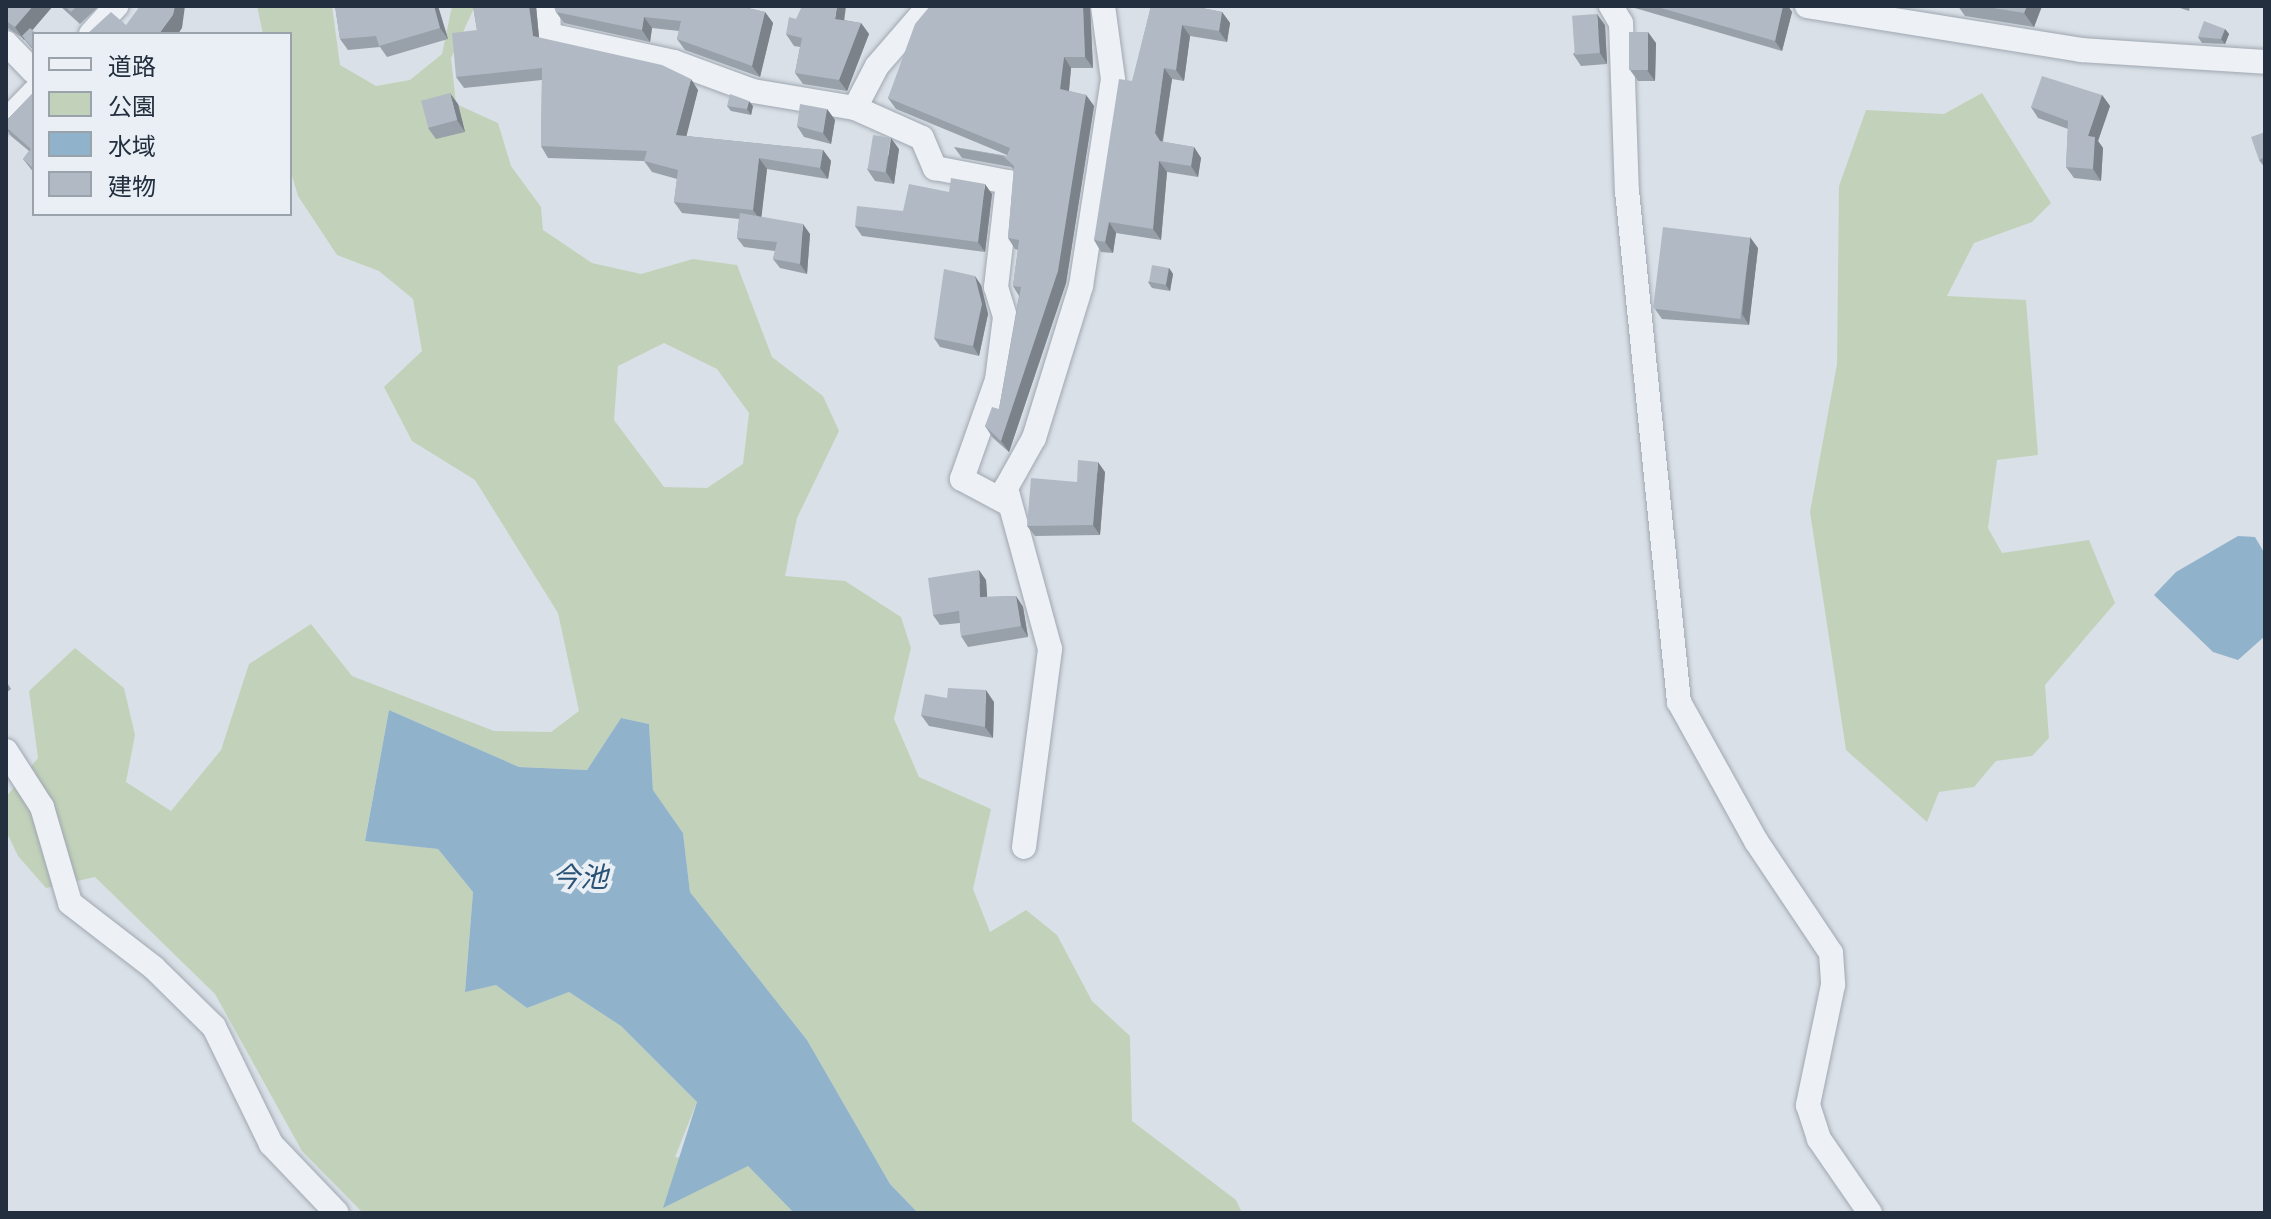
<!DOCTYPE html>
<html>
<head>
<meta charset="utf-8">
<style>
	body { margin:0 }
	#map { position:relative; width:2271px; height:1219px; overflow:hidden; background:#dae0e7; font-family:Karla,"Noto Sans JP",sans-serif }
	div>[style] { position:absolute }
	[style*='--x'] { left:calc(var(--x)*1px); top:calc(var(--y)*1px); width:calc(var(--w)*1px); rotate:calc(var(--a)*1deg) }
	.green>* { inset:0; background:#c2d2ba }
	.water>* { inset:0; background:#91b2cb }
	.roads { filter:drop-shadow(0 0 2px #9fa7b1) drop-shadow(0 0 2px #9fa7b1) }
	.street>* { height:24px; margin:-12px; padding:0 12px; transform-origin:12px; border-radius:12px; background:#edf0f5 }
	.wall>* { inset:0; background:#98a0a9 }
	.shaded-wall>* { inset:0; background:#7c8289 }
	.building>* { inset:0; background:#b1bac4; transform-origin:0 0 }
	span { translate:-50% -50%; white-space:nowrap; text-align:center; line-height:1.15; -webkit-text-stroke:8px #e9eff5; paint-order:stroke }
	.water-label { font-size:28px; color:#2a5275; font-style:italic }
	.frame { position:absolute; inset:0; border:8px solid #232f3e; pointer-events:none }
	.legend { position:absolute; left:32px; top:32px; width:260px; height:184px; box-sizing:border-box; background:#e9eff5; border:2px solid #9aa2ac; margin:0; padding:10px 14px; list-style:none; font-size:24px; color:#232f3e }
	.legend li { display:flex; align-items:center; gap:16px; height:40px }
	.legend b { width:40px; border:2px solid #9aa2ac }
</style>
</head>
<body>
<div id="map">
	<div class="green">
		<div style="clip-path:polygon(evenodd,257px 6px,332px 6px,340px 65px,376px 86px,410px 80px,442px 54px,452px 6px,475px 6px,451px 58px,456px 104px,498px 123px,511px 166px,541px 207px,543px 230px,592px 263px,641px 274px,693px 259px,737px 265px,772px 357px,823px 396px,839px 431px,797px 518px,785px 576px,845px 581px,901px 617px,911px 648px,894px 719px,919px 777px,991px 809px,973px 889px,990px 932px,1026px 910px,1057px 935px,1092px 1001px,1130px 1036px,1132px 1121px,1236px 1200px,1242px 1213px,918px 1213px,890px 1184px,807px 1040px,690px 892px,683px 833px,653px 790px,649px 724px,621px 718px,587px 770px,519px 767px,389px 710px,365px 840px,438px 849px,473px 892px,465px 991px,496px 985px,527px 1008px,569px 992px,621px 1026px,697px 1102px,675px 1157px,748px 1166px,794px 1213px,363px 1213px,302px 1151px,215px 994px,95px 877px,46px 888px,18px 856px,6px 831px,6px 797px,38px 758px,29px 691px,75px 648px,124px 688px,135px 735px,126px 782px,171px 811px,221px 750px,249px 664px,311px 624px,352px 676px,494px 731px,551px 732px,579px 711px,558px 613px,475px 480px,412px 441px,384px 387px,422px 351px,413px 299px,379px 271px,337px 255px,298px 196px,290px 169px,290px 34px,263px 34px,257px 6px,664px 343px,717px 369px,749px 413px,743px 464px,707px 488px,664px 487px,614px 420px,618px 366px,664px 343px)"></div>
		<div style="clip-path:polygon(1982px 93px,2051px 203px,2032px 222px,1974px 243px,1947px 296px,2026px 300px,2038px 455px,1997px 460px,1988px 528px,2002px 553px,2089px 540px,2115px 603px,2045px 685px,2049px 738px,2032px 756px,1996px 761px,1974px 787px,1939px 792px,1927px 822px,1846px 750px,1810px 512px,1837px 364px,1839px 186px,1866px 110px,1944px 114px)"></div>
	</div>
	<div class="water">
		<div style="clip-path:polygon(2238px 536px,2255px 537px,2265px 554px,2265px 636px,2238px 660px,2213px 652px,2154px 595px,2176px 572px)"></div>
		<div style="clip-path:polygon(389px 710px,519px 767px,587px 770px,621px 718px,649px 724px,653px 790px,683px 833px,690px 892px,807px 1040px,890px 1184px,918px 1213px,794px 1213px,748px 1166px,663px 1208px,697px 1102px,621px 1026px,569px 992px,527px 1008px,496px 985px,465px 992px,473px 892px,438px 849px,365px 841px)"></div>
	</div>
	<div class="roads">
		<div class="street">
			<div style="--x:548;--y:6;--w:29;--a:88"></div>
			<div style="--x:549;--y:35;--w:128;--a:12.2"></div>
			<div style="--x:674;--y:62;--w:84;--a:20.2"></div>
			<div style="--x:753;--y:91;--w:103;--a:9.5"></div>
			<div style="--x:855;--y:108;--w:73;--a:24.1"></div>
			<div style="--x:922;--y:138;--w:33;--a:67"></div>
			<div style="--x:935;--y:168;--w:74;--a:10.9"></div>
			<div style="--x:1008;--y:182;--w:106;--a:96.5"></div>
			<div style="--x:996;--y:287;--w:31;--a:73"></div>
			<div style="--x:1005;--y:317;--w:64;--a:97.2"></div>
			<div style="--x:997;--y:380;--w:105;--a:109.5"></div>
			<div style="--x:962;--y:479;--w:53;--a:28"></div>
			<div style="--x:1611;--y:6;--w:20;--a:60"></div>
			<div style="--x:1621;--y:23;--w:168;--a:88"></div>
			<div style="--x:1627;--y:191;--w:514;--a:84.19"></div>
			<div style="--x:1679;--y:702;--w:159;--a:61"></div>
			<div style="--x:1756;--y:841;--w:135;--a:56.2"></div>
			<div style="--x:1831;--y:953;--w:32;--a:86"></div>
			<div style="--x:1833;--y:985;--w:123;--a:101.8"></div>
			<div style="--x:1808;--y:1105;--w:36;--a:72"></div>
			<div style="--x:1819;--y:1139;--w:90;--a:55.4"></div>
			<div style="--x:1807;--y:6;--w:278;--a:9.1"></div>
			<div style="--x:2081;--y:50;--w:184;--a:3.7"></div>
			<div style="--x:91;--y:34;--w:38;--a:-48"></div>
			<div style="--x:6;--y:43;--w:40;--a:46"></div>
			<div style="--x:855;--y:108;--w:47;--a:-62.4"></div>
			<div style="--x:877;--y:66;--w:79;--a:-49.1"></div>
			<div style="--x:6;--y:121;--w:40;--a:-46"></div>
			<div style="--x:6;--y:751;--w:67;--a:57.3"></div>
			<div style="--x:42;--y:807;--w:100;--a:73.7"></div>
			<div style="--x:70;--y:903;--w:106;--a:37.7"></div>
			<div style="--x:154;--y:968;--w:84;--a:44.5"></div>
			<div style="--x:214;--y:1027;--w:130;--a:64"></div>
			<div style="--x:271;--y:1144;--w:95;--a:46.3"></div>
			<div style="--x:1024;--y:847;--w:200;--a:-82.5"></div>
			<div style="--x:1050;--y:649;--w:167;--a:-105.3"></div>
			<div style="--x:1006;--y:488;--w:57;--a:-60.8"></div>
			<div style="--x:1034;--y:438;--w:159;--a:-72.8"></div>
			<div style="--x:1081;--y:286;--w:209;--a:-81.2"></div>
			<div style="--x:1113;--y:79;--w:74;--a:-97.8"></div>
		</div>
	</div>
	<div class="wall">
		<div style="clip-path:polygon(6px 6px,53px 6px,32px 30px,34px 34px,34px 51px,24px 39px,6px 27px)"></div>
		<div style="clip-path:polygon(60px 6px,99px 6px,80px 24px)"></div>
		<div style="clip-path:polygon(335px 6px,438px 6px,448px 39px,387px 57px,380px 47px,348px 50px,340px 39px)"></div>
		<div style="clip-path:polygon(473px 6px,536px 6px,539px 38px,698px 90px,686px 136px,823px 150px,831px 161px,828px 179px,767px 169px,761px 217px,810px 234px,807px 274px,780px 268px,773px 259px,775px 251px,744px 247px,737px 238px,739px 219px,682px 213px,674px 202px,677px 179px,652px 172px,644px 161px,548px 158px,541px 146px,542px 80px,464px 88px,456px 77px,477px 30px)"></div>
		<div style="clip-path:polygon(554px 6px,749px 6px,748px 8px,765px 12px,773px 23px,760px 77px,685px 50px,677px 39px,679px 31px,652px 28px,650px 42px,564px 23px,556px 12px)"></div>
		<div style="clip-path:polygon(930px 6px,1090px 6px,1093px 68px,1071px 68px,1069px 91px,1086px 95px,1094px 106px,1066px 283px,1009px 452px,993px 438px,985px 426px,999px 409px,1019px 296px,1013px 286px,1018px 250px,1015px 249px,1008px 238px,1014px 170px,1011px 167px,962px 158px,954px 147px,1007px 156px,1007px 155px,896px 109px,888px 98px)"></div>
		<div style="clip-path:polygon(1151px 6px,1202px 8px,1222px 12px,1230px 23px,1227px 42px,1190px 36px,1184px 81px,1172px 79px,1163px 142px,1194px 147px,1201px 158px,1198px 177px,1167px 172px,1161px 240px,1116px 233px,1113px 253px,1101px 252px,1094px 240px)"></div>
		<div style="clip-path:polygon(1628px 6px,1788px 6px,1792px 12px,1782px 51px)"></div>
		<div style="clip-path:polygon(1958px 6px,2042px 6px,2034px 27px,1965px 16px)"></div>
		<div style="clip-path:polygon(2174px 6px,2190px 6px,2189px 11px)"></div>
		<div style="clip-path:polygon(796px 19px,844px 20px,861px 23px,869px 34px,847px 91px,803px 84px,795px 73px,800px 47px,794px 46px,786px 34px)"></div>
		<div style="clip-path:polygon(1605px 25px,1607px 64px,1581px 66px,1573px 54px)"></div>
		<div style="clip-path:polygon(2225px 29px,2229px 34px,2225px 44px,2202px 43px,2198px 37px)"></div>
		<div style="clip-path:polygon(1656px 43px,1655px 81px,1638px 81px,1630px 70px)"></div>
		<div style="clip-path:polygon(34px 92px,34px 173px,23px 159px,29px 151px,11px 136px,6px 129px,6px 121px)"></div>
		<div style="clip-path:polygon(2102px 95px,2110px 106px,2098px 141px,2103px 148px,2101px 181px,2074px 178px,2066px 167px,2068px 129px,2038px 118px,2031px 107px)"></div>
		<div style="clip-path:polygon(458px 104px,465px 132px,436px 139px,428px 128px)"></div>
		<div style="clip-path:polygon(727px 106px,753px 106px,751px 115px,731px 111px)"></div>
		<div style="clip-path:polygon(827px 109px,835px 120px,831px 144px,804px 137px,797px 126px)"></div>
		<div style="clip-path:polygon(2265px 132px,2265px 168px,2259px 160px)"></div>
		<div style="clip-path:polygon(899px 149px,894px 184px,875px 181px,867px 169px)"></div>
		<div style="clip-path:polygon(949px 192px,992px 194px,985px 252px,862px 236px,855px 226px,903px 211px)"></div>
		<div style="clip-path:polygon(1758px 248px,1749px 325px,1662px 319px,1655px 309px)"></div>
		<div style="clip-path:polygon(1169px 268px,1173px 274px,1170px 291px,1152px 288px,1148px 282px)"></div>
		<div style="clip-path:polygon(981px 285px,988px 314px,979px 356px,940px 347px,934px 338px)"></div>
		<div style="clip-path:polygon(1105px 472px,1100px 535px,1035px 536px,1027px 526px,1077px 482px)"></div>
		<div style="clip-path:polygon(986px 580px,987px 597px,1016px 596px,1023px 607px,1028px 637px,968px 647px,961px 636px,960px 623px,940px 625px,933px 615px)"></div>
		<div style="clip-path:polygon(6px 681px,11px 689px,6px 693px)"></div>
		<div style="clip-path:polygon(994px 702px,993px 738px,929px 726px,921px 715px)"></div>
	</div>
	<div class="shaded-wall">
		<div style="clip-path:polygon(33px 6px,53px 6px,24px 40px,15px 27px)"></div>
		<div style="clip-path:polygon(175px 6px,185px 6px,182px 28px,178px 34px,159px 34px)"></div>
		<div style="clip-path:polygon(434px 6px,438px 6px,448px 39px,440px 28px)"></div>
		<div style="clip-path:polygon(529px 6px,536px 6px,540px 47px,533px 36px)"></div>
		<div style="clip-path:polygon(837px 6px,846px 6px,843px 30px,835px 19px)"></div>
		<div style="clip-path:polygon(1083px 6px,1090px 6px,1093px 68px,1085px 57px)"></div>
		<div style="clip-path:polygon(1783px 6px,1788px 6px,1792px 12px,1782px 51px,1775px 41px)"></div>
		<div style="clip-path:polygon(2027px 6px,2042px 6px,2034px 27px,2024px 13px)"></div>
		<div style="clip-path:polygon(765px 12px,773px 23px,760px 77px,752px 66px)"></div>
		<div style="clip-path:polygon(1222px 12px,1230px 23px,1227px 42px,1219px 31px)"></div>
		<div style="clip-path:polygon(1597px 14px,1605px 25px,1607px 64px,1600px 53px)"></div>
		<div style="clip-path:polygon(644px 17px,652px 28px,650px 42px,642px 30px)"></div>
		<div style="clip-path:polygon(861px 23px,869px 34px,847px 91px,839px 80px)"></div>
		<div style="clip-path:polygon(1182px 25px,1190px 36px,1184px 81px,1176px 70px)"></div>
		<div style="clip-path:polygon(2225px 29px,2229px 34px,2225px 44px,2221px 39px)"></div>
		<div style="clip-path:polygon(1648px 32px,1656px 43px,1655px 81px,1647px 70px)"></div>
		<div style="clip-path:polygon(1064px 57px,1071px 68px,1068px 100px,1060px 89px)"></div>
		<div style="clip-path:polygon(1164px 68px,1172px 79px,1162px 144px,1167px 152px,1155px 133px)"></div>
		<div style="clip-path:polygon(691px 79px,698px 90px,684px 146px,676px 135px)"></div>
		<div style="clip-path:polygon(450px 93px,458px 104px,465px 132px,457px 120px)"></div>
		<div style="clip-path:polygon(1086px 95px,1094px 106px,1066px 283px,1009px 452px,1001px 441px)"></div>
		<div style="clip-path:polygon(2102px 95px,2110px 106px,2098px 141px,2103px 148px,2101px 181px,2093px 169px,2088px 136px)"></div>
		<div style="clip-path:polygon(749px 101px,753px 106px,751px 115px,747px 109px)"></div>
		<div style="clip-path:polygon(827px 109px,835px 120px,831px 144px,823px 133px)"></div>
		<div style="clip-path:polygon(891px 138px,899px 149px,894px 184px,886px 172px)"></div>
		<div style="clip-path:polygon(1194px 147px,1201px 158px,1198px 177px,1191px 166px)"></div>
		<div style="clip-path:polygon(823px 150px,831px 161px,828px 179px,820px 168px)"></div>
		<div style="clip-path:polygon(759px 158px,767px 169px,761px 221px,753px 210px)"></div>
		<div style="clip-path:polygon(1159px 161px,1167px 172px,1161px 240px,1153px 229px)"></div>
		<div style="clip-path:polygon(985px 184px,992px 194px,985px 252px,978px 242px)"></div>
		<div style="clip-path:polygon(1109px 222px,1116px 233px,1113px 253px,1105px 242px)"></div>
		<div style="clip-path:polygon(803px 224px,810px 234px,807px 274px,800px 264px)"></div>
		<div style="clip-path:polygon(1750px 237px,1758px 248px,1749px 325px,1742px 314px)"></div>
		<div style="clip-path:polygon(1169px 268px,1173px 274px,1170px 291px,1166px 285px)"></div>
		<div style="clip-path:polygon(975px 276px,981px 285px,988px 314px,979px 356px,973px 346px)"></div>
		<div style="clip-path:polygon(1098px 462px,1105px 472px,1100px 535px,1093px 525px)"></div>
		<div style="clip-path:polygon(979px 570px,986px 580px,988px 608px,980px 597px)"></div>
		<div style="clip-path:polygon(1016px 596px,1023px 607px,1028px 637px,1021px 626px)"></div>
		<div style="clip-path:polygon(986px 690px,994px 702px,993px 738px,985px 727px)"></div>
	</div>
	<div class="building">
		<div style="clip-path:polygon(6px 6px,33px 6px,15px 27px,6px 21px)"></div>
		<div style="clip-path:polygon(65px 6px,77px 6px,71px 12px)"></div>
		<div style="clip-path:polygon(140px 6px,175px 6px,173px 15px,159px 34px,87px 34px,111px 12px,126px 25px)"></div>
		<div style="clip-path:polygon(335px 6px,434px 6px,440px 28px,379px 46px,376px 36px,340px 39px)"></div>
		<div style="clip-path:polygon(473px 6px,529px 6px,533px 36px,662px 65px,691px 79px,676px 135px,823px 150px,820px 168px,759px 158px,753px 210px,674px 202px,678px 170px,644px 161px,647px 151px,541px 146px,542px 68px,456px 77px,452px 33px,477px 30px)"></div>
		<div style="clip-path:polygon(554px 6px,738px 6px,765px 12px,752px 66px,677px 39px,681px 21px,644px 17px,642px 30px,556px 12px)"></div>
		<div style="clip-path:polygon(802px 6px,837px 6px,835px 19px,861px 23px,839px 80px,795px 73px,802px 38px,786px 34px,789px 17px,796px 19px)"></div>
		<div style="clip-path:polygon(930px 6px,1083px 6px,1085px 57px,1064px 57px,1060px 89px,1086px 95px,1058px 271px,1001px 441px,985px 426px,992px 407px,999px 409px,1021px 287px,1013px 286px,1019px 240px,1008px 238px,1014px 166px,1003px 156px,954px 147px,1007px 156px,1010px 148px,888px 98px,915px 24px)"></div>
		<div style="clip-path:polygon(1151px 6px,1192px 6px,1222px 12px,1219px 31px,1182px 25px,1176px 70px,1164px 68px,1155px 133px,1160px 141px,1194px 147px,1191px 166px,1159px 161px,1153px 229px,1109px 222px,1105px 242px,1094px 240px,1119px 79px,1132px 81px)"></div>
		<div style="clip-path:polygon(1654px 6px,1783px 6px,1775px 41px)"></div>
		<div style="clip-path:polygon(1981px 6px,2027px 6px,2024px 13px)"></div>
		<div style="left:1597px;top:14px;width:39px;height:25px;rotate:86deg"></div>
		<div style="clip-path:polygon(2204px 21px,2225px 29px,2221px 39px,2198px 37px)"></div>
		<div style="clip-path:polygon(30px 28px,37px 34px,34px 34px,34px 49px,22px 36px)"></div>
		<div style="left:1629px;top:32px;width:19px;height:38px"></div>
		<div style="clip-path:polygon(2042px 76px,2102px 95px,2088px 136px,2095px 137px,2093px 169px,2066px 167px,2068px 121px,2031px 107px)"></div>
		<div style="clip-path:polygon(34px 92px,34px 169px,23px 159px,31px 149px,6px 127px,6px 121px)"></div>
		<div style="left:450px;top:93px;width:28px;height:30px;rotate:75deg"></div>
		<div style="clip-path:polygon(730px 94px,749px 101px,747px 109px,727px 106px)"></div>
		<div style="clip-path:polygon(800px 104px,827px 109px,823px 133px,797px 126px)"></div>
		<div style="clip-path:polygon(2265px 132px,2265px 157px,2259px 160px,2251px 137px)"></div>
		<div style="left:873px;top:135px;width:18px;height:35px;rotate:9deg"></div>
		<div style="clip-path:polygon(951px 178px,985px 184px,978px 242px,855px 226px,857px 206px,903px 211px,909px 184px,949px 192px)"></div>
		<div style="clip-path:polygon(740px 213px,803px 224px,800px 264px,773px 259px,777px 242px,737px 238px)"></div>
		<div style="left:1663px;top:227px;width:88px;height:82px;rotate:7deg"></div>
		<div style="left:1152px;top:265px;width:17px;height:17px;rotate:10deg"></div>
		<div style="clip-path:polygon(944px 269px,975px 276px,982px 304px,973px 346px,934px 338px)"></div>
		<div style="clip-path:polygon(1078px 460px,1098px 462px,1093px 525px,1027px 526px,1031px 478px,1077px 482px)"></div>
		<div style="clip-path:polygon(979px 570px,980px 597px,1016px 596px,1021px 626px,961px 636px,959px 611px,933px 615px,928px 578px)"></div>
		<div style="clip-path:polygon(948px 688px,986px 690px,985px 727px,921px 715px,925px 694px,947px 698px)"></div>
	</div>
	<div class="water-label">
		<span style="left:580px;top:878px">今池</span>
	</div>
	<div class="frame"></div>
	<ul class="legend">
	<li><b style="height:10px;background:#edf0f5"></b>道路</li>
	<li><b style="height:22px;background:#c2d2ba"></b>公園</li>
	<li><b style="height:22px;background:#91b2cb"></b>水域</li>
	<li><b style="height:22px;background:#b1bac4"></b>建物</li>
	</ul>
</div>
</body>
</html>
